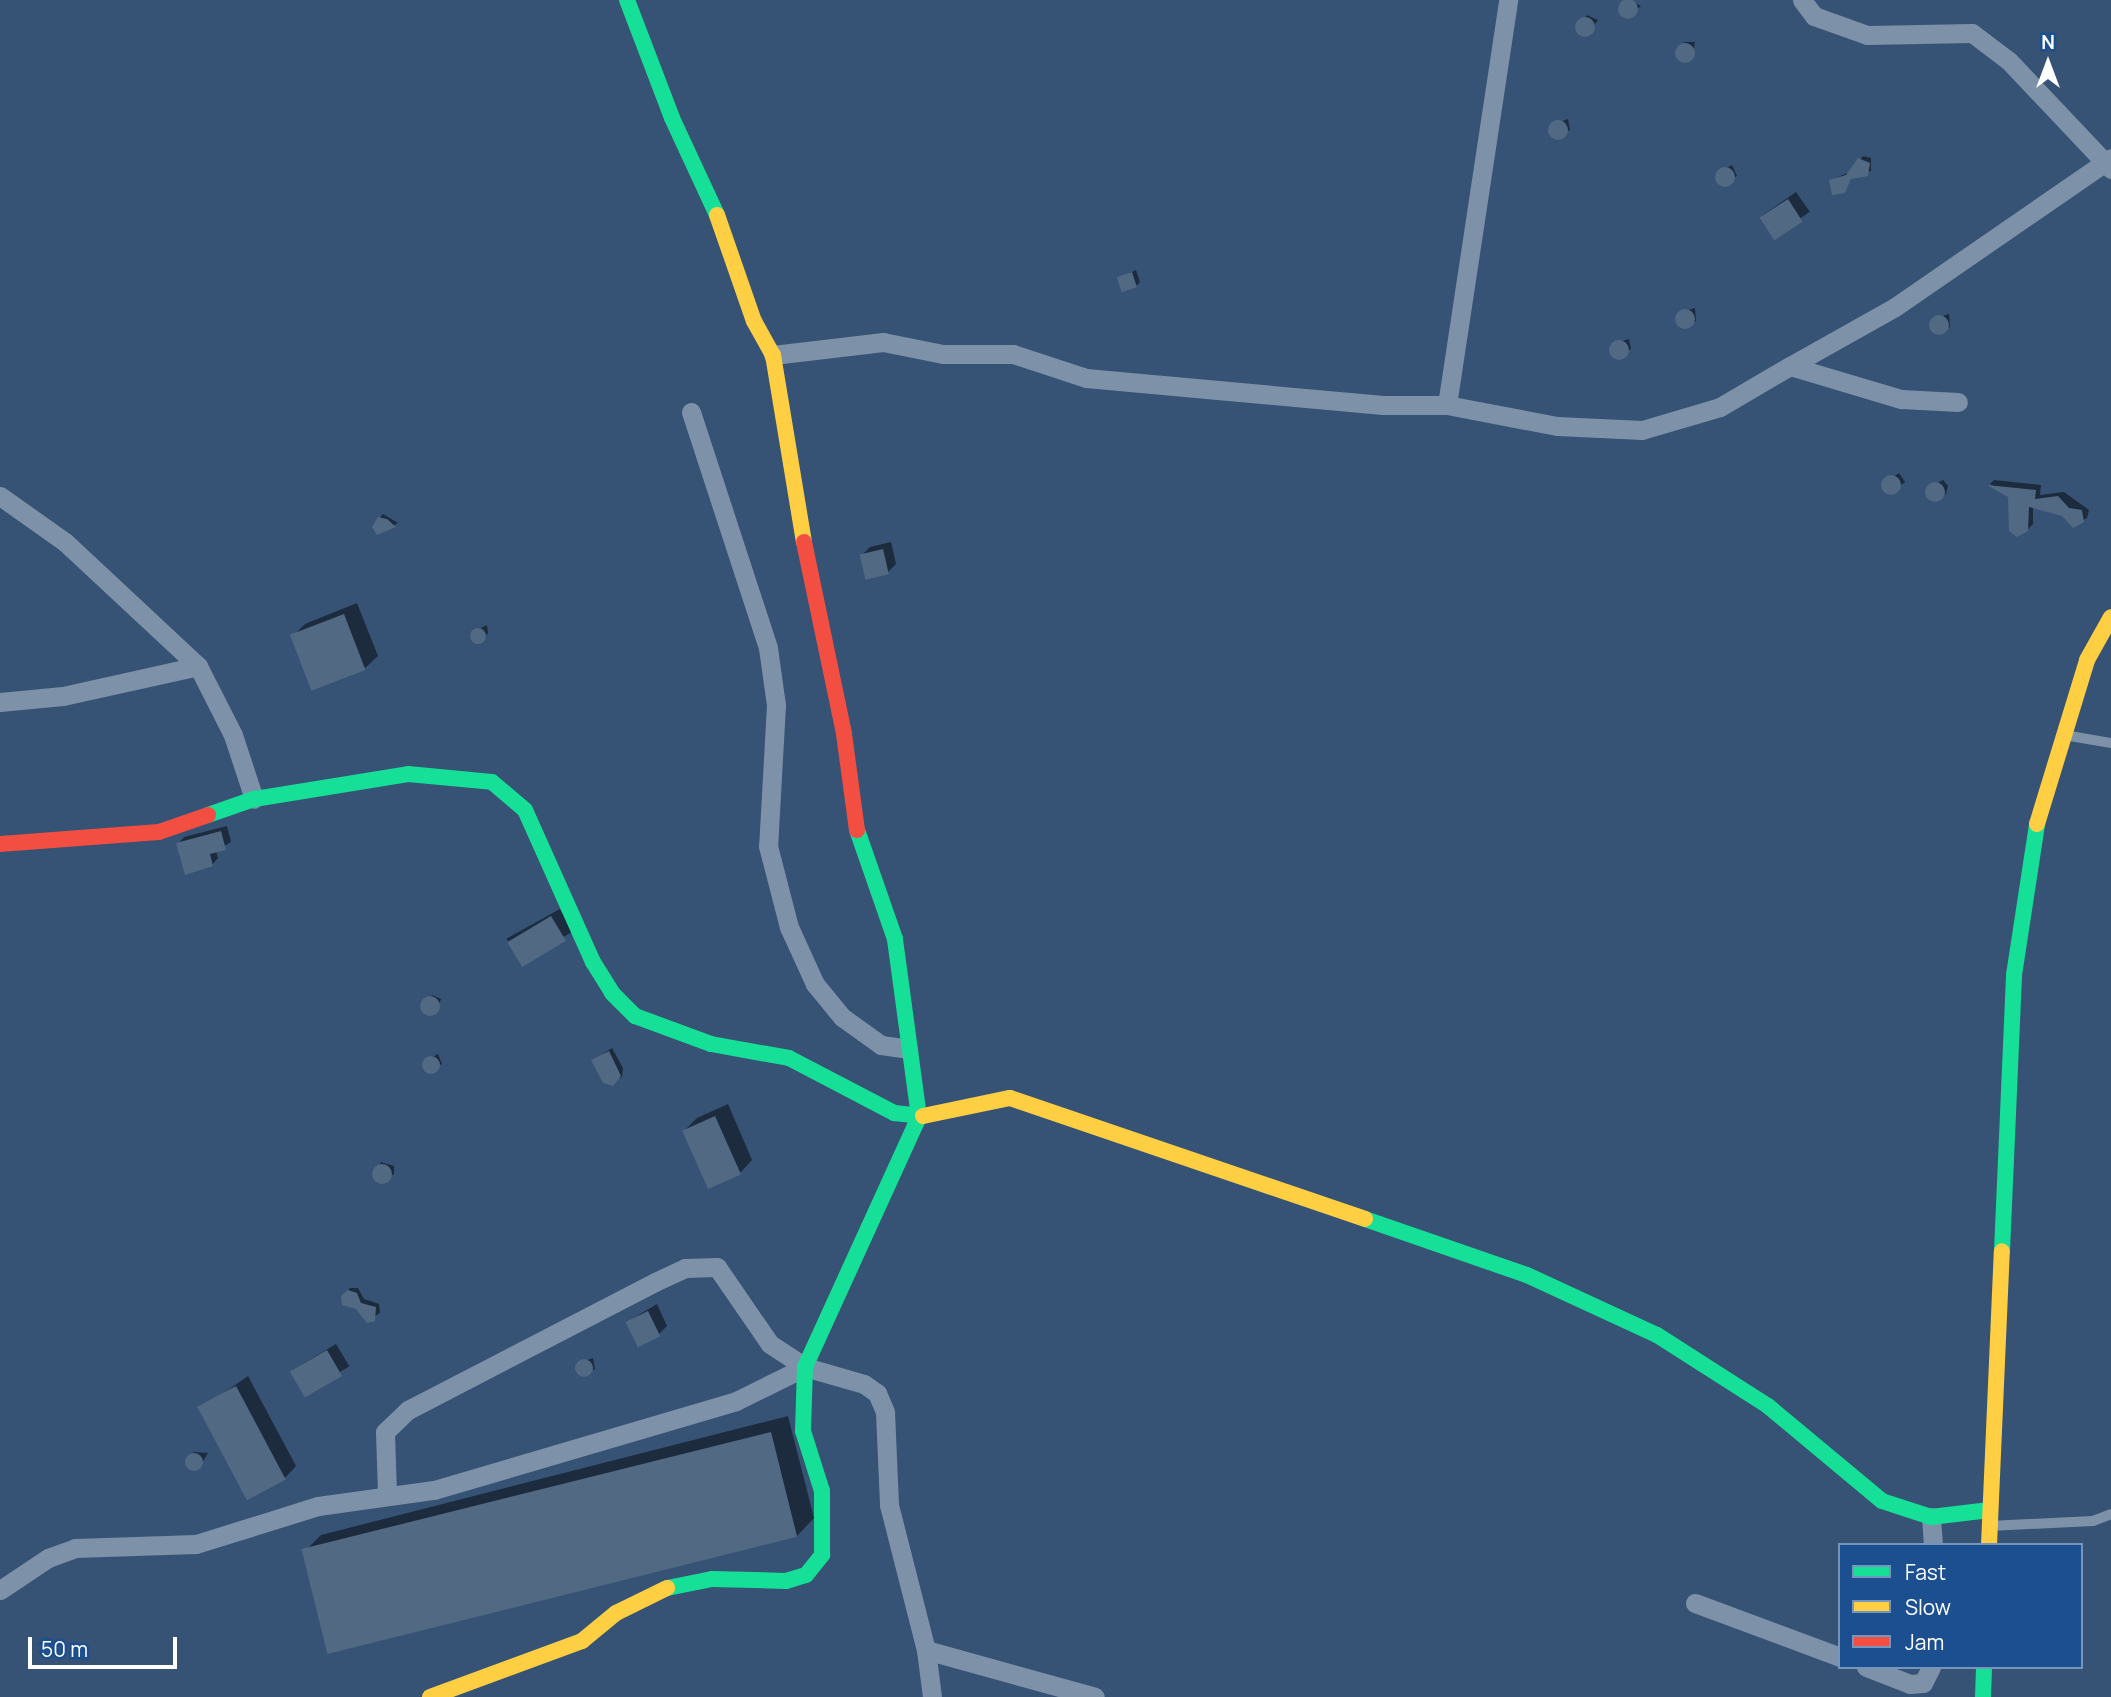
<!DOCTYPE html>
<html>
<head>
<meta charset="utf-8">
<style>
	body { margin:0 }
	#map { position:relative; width:2111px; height:1697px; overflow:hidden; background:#365274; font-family:Manrope,sans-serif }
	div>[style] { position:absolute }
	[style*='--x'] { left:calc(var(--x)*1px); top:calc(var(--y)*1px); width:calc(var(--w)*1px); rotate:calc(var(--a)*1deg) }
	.shadow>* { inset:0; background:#0007; transform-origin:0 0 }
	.building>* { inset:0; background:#526984; transform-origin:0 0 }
	.round { border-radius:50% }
	.lane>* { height:10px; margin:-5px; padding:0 5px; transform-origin:5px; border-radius:5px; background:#7d92a8 }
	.street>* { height:19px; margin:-9.5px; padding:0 9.5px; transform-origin:9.5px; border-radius:9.5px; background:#7d92a8 }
	.fast>* { height:16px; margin:-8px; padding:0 8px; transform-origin:8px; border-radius:8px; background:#16e098 }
	.slow>* { height:16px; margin:-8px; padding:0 8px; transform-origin:8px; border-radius:8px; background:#ffcf43 }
	.jam>* { height:16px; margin:-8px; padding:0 8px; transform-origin:8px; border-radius:8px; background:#f24e42 }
	span { translate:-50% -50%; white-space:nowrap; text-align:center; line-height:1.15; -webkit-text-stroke:7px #1b4f8f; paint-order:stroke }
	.legend { position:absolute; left:1838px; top:1543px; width:245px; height:126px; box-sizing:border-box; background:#1b4f8f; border:2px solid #7695bc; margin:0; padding:9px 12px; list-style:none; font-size:21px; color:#fff }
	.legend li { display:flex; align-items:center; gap:14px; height:35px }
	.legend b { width:35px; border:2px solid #7695bc }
	.north { position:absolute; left:2013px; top:28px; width:70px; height:70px; -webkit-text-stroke:5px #1b4f8f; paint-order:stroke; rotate:0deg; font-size:19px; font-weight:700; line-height:28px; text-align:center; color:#fff }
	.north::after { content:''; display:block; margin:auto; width:24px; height:32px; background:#fff; clip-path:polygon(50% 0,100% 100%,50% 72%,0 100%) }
	.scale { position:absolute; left:28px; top:1637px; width:149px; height:32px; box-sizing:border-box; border:4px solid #fff; border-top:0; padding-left:9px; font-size:21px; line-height:24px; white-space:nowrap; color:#fff; -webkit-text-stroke:5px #1b4f8f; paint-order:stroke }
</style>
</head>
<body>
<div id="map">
	<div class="shadow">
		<div style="clip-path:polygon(1629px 0,1641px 6px,1627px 17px,1621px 7px)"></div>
		<div style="clip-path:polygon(1587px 15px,1598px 20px,1586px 36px,1577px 28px)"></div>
		<div style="clip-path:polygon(1684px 42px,1695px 42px,1692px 59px,1679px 58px)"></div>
		<div style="clip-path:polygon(1568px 119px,1570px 130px,1554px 137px,1552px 125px)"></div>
		<div style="clip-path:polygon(1863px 156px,1871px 158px,1871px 171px,1852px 177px,1844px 192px,1831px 180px,1850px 172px)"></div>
		<div style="clip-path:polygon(1732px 165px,1737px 176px,1723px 185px,1717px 174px)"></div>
		<div style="left:1796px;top:192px;width:24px;height:43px;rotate:55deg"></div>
		<div style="clip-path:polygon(1136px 270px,1140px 282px,1136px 286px,1119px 278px)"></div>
		<div style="clip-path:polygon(1695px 308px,1696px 321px,1682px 326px,1679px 313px)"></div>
		<div style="clip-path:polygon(1949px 314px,1950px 327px,1936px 332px,1933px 319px)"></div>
		<div style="clip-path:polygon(1629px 339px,1631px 349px,1615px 357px,1612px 344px)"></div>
		<div style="left:1899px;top:473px;width:11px;height:19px;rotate:56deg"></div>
		<div style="clip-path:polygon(1943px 480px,1948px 486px,1946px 494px,1931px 499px,1926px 489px)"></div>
		<div style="clip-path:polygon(1994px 480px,2041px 485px,2040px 495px,2064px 492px,2089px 510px,2087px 518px,2073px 526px,2063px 515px,2033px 506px,2033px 524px,2027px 530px,2009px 496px,1990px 484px)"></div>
		<div style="clip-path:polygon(383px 514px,398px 523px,378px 533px,380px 518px)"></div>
		<div style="clip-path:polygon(891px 542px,896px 564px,888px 572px,862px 555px,870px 547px)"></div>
		<div style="clip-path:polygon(357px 603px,378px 656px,365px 668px,293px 636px,305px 624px)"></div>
		<div style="clip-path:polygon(487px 625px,488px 633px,481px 642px,474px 641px,474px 631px)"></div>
		<div style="clip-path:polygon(227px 826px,231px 842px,216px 851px,218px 858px,212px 865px,178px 844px,184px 837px)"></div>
		<div style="left:560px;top:909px;width:26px;height:61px;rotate:61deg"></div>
		<div style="left:432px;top:995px;width:10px;height:17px;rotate:24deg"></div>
		<div style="clip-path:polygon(612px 1048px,623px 1068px,622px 1077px,606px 1083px,593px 1060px)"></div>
		<div style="clip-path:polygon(438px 1054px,442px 1064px,427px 1071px,425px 1061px)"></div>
		<div style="clip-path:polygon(728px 1104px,752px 1160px,740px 1173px,684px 1131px,697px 1118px)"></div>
		<div style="clip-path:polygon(381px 1162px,394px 1166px,394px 1174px,383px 1182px,375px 1177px)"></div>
		<div style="clip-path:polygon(350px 1288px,358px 1288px,364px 1299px,379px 1304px,380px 1313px,367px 1321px,347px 1292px)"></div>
		<div style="clip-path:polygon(657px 1304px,667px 1326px,659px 1334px,627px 1322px)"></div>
		<div style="left:336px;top:1344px;width:26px;height:52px;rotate:59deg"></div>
		<div style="clip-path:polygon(593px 1358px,595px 1369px,582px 1375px,576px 1364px)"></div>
		<div style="clip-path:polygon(248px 1376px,296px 1466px,285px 1478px,201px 1409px)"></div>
		<div style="clip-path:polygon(788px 1416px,814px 1518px,797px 1536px,304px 1552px,321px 1535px)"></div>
		<div style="clip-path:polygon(194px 1452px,208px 1453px,199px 1468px,190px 1468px,186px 1462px)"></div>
	</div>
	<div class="building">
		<div class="round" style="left:1618px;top:-1px;width:20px;height:20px"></div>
		<div class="round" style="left:1575px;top:17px;width:20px;height:20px"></div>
		<div class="round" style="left:1675px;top:43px;width:20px;height:20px"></div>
		<div class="round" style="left:1548px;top:120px;width:20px;height:20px"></div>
		<div style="clip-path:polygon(1858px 158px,1870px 163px,1868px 176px,1851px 179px,1845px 193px,1832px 195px,1829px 180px,1846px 175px)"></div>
		<div class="round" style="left:1715px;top:167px;width:20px;height:20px"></div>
		<div style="left:1788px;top:199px;width:27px;height:34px;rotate:57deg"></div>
		<div style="left:1132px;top:272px;width:16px;height:16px;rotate:72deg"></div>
		<div class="round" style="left:1675px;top:309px;width:20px;height:20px"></div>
		<div class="round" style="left:1929px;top:315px;width:20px;height:20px"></div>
		<div class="round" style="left:1609px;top:340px;width:20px;height:20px"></div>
		<div class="round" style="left:1881px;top:475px;width:20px;height:20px"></div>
		<div class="round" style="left:1925px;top:482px;width:20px;height:20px"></div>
		<div style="clip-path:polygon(1987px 485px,2036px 490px,2035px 499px,2058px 496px,2069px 508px,2082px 510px,2084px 522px,2073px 528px,2062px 516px,2029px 507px,2028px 531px,2017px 537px,2009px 531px,2008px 497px)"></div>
		<div style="clip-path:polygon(378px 517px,387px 519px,396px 527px,377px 535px,372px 527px)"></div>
		<div style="left:883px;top:549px;width:26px;height:24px;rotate:77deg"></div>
		<div style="left:344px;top:614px;width:60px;height:58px;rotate:69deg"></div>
		<div class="round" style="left:470px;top:628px;width:16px;height:16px"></div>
		<div style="clip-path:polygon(221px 831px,226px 850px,210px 854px,213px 866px,185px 875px,176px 843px)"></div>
		<div style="left:551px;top:916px;width:29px;height:51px;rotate:59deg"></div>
		<div class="round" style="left:420px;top:996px;width:20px;height:20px"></div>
		<div style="clip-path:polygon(609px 1051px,621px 1076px,613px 1086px,603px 1083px,591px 1060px)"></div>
		<div class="round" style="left:422px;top:1056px;width:18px;height:18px"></div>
		<div style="left:715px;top:1116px;width:64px;height:36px;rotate:66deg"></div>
		<div class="round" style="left:372px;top:1164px;width:20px;height:20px"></div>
		<div style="clip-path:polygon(348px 1290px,357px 1293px,361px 1303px,376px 1307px,375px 1321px,367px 1323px,356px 1309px,342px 1305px,341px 1296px)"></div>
		<div style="left:648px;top:1311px;width:28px;height:25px;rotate:64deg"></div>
		<div style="left:327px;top:1350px;width:30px;height:43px;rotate:60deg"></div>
		<div class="round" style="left:575px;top:1359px;width:18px;height:18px"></div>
		<div style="left:236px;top:1386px;width:106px;height:44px;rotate:62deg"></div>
		<div style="left:771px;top:1432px;width:108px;height:484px;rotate:76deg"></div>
		<div class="round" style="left:185px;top:1453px;width:18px;height:18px"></div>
	</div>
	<div class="lane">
		<div style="--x:2064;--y:735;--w:48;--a:9.7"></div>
		<div style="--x:1990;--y:1526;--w:103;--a:-2.8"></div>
		<div style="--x:2093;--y:1521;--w:19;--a:-21"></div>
	</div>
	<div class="street">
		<div style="--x:1802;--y:0;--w:20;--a:53"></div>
		<div style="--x:1814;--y:16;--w:56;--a:19.7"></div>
		<div style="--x:1867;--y:35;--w:105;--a:-1.1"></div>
		<div style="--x:1972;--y:33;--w:46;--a:37.1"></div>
		<div style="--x:2009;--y:61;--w:149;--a:46.6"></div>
		<div style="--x:773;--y:355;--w:111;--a:-6.7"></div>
		<div style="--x:883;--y:342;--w:61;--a:11.3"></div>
		<div style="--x:943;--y:354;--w:70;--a:0"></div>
		<div style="--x:1013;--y:354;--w:77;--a:18.2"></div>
		<div style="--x:1086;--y:378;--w:298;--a:5.2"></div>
		<div style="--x:1383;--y:405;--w:64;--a:0"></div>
		<div style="--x:1447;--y:405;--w:112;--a:10.8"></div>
		<div style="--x:1557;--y:426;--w:85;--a:2.7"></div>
		<div style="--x:1642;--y:430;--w:81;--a:-16.4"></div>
		<div style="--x:1720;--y:407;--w:81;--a:-30.4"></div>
		<div style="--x:1790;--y:366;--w:116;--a:16.6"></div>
		<div style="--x:1901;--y:399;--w:57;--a:3"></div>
		<div style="--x:1790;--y:366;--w:120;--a:-29.3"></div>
		<div style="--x:1895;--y:307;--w:262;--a:-34.6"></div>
		<div style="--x:1447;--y:405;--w:410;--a:-81.4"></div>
		<div style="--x:691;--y:412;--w:248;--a:71.9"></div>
		<div style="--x:768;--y:648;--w:58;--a:82"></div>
		<div style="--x:776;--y:705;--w:141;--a:93.2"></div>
		<div style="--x:768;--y:846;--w:84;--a:75.5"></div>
		<div style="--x:789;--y:927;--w:63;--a:65.5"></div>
		<div style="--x:815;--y:984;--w:43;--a:50.7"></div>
		<div style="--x:842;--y:1017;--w:48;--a:35.7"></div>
		<div style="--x:881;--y:1045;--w:27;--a:8"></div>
		<div style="--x:0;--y:496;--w:80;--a:35.3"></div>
		<div style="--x:65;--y:542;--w:182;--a:43"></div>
		<div style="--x:198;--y:666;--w:77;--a:63.1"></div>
		<div style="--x:233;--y:735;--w:67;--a:71.8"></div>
		<div style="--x:0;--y:702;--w:63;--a:-5.4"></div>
		<div style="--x:63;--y:696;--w:138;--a:-12.5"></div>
		<div style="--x:387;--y:1493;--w:61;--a:-91.9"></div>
		<div style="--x:385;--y:1432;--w:32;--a:-44"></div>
		<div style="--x:408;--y:1410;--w:278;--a:-27.4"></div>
		<div style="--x:655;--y:1282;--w:33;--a:-25"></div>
		<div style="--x:685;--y:1268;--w:32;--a:-2"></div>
		<div style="--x:717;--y:1267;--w:93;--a:55.5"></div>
		<div style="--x:770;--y:1344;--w:42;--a:33.3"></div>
		<div style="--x:805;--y:1367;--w:61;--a:16.1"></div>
		<div style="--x:864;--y:1384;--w:16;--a:35"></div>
		<div style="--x:877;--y:1393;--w:21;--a:67"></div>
		<div style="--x:885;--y:1412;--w:93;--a:87.5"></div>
		<div style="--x:889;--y:1505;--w:150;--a:75.7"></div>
		<div style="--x:926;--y:1650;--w:47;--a:82.7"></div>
		<div style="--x:1931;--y:1517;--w:28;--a:86"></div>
		<div style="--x:0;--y:1590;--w:58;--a:-33.7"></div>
		<div style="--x:48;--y:1558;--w:29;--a:-20"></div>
		<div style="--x:75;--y:1548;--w:121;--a:-1.9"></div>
		<div style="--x:196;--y:1544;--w:128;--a:-17.3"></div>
		<div style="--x:318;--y:1506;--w:117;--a:-7.9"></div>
		<div style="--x:434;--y:1490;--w:315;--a:-16.4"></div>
		<div style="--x:736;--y:1401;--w:77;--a:-26.2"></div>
		<div style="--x:1695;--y:1603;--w:155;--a:20.4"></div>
		<div style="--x:926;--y:1650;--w:175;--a:15.5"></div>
		<div style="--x:1866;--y:1667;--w:47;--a:21.1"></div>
		<div style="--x:1910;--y:1684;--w:13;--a:-4"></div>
		<div style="--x:1923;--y:1683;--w:18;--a:-63"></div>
	</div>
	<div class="fast">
		<div style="--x:627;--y:0;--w:126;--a:69.1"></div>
		<div style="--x:672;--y:118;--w:107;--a:65.1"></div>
		<div style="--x:208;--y:815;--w:49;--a:-19.2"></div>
		<div style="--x:254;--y:799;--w:156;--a:-9.2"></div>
		<div style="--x:408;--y:774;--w:84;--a:5.4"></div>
		<div style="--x:492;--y:782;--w:43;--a:40.3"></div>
		<div style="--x:525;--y:810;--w:167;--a:65.9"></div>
		<div style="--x:593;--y:962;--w:36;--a:58"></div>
		<div style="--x:612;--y:993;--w:33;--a:45"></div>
		<div style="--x:635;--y:1016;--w:81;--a:20.2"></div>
		<div style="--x:711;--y:1044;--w:79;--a:10.2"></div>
		<div style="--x:789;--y:1058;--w:119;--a:27.6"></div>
		<div style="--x:894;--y:1113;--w:29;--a:6"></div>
		<div style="--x:1365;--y:1219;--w:171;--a:19.1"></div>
		<div style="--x:1527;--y:1275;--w:143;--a:24.8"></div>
		<div style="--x:1657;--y:1335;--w:132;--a:32.6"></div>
		<div style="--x:1768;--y:1406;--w:148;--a:39.8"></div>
		<div style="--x:1882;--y:1501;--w:52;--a:18.1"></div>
		<div style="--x:1931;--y:1517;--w:59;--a:-6.8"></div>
		<div style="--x:2002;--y:1251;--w:276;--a:-87.5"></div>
		<div style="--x:2014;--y:975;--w:153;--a:-81.3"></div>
		<div style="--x:667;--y:1588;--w:46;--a:-11.3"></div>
		<div style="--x:712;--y:1579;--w:74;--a:1.5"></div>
		<div style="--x:786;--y:1581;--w:21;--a:-17"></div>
		<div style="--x:806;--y:1575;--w:26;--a:-51"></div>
		<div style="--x:822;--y:1555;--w:64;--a:-90"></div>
		<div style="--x:822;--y:1491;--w:63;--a:-107.6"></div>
		<div style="--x:803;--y:1431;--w:64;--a:-88.2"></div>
		<div style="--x:805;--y:1367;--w:275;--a:-65.5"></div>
		<div style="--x:919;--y:1117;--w:180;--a:-97.7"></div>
		<div style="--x:895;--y:939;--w:115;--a:-109.2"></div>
		<div style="--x:1983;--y:1697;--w:30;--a:-88"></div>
	</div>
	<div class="slow">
		<div style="--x:717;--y:215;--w:112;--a:70.8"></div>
		<div style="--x:754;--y:321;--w:39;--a:61"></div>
		<div style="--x:773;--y:355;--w:190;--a:80.6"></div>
		<div style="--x:2037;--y:824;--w:171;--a:-73"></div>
		<div style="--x:2087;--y:660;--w:49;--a:-60.8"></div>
		<div style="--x:923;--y:1116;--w:89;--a:-11.7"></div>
		<div style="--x:1010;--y:1098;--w:375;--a:18.8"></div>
		<div style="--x:1989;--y:1545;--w:294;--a:-87.5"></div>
		<div style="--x:430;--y:1697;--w:162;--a:-20.2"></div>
		<div style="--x:582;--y:1641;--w:44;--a:-39.5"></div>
		<div style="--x:616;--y:1613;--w:57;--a:-26.1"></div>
	</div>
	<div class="jam">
		<div style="--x:804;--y:542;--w:196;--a:78.2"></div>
		<div style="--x:844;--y:734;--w:97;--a:82.3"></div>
		<div style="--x:0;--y:844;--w:159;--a:-4.3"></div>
		<div style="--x:159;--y:832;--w:52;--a:-19.1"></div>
	</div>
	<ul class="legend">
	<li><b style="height:9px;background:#16e098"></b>Fast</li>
	<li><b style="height:9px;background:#ffcf43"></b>Slow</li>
	<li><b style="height:9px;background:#f24e42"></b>Jam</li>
	</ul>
	<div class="north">N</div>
	<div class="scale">50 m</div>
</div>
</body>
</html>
